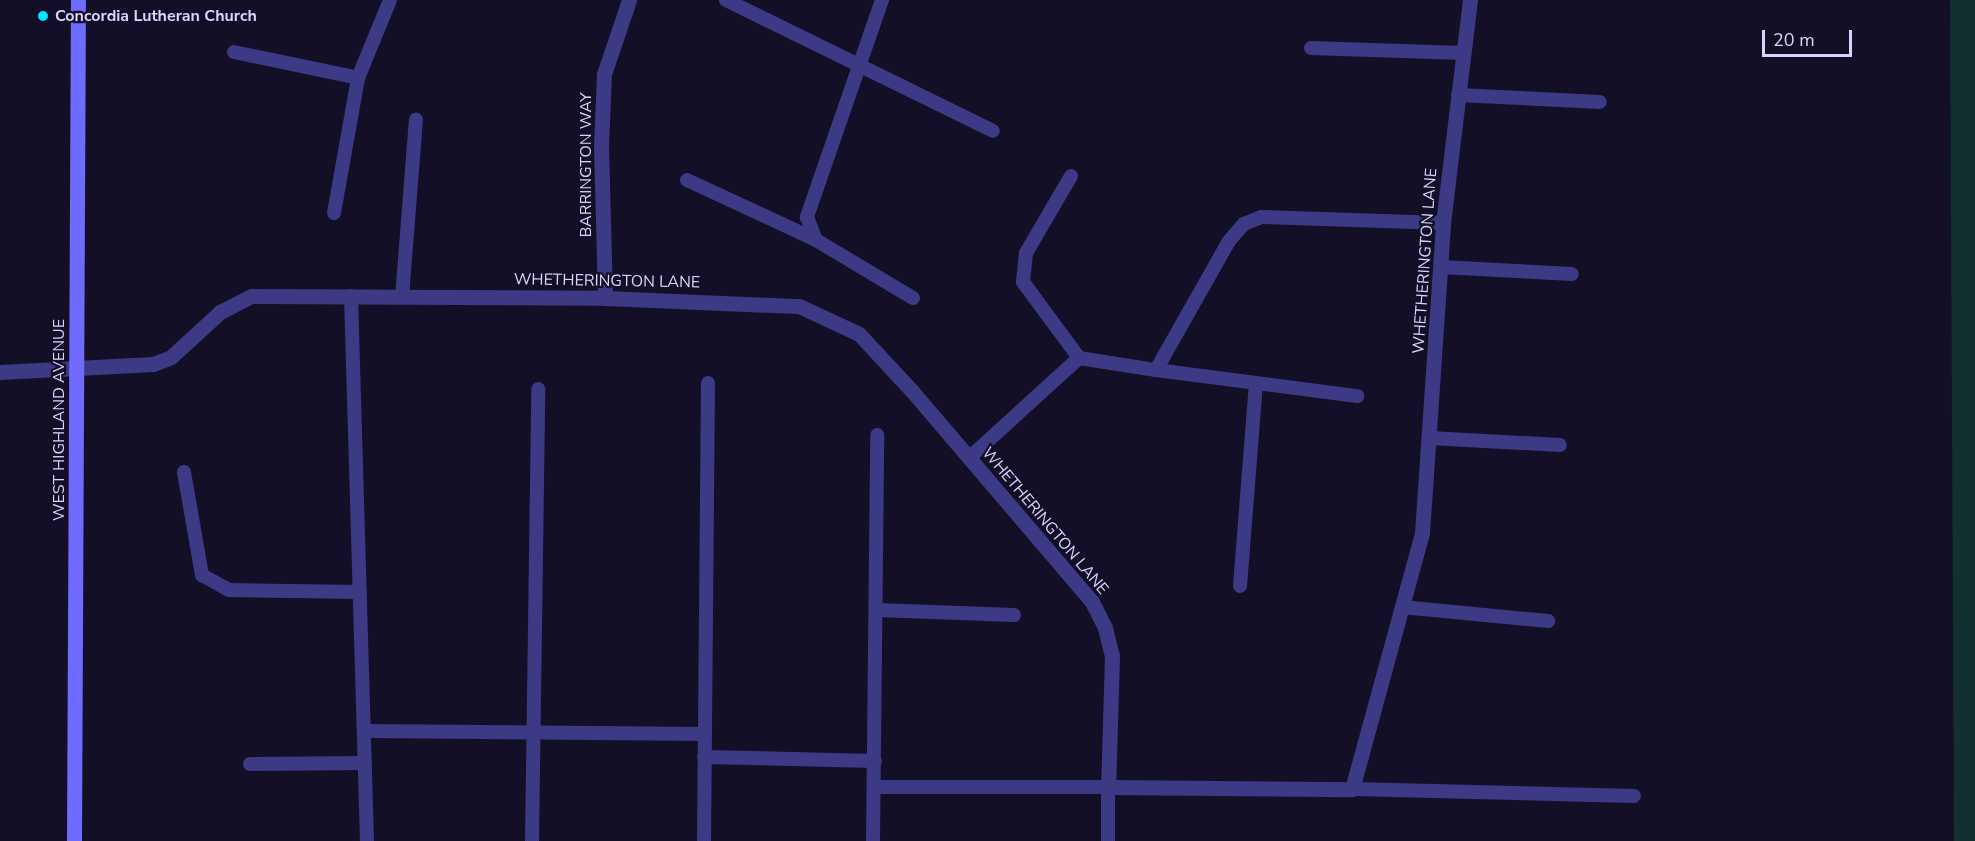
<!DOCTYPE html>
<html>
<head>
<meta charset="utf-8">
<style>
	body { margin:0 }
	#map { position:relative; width:1975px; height:841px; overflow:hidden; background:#130f26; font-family:"Nunito Sans",sans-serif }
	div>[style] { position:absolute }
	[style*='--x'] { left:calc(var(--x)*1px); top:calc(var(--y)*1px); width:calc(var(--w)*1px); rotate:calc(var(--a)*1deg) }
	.green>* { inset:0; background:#12302f }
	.lane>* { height:14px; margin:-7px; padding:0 7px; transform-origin:7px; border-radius:7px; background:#3d3a85 }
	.street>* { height:15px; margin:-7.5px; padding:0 7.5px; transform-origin:7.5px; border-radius:7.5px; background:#3d3a85 }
	.secondary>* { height:15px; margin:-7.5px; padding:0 7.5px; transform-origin:7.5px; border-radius:7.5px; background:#6f6bff }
	.dots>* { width:16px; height:16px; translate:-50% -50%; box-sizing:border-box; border:3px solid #130f26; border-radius:50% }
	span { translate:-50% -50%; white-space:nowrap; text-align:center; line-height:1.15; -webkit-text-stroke:4.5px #130f26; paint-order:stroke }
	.poi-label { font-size:16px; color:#d9d4ff; font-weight:700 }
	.left { translate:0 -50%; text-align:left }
	.street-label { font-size:16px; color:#d9d4ff }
	.scale { position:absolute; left:1762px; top:30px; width:90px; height:27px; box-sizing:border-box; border:3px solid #d9d4ff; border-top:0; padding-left:8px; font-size:18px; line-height:21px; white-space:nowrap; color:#d9d4ff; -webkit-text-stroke:4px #130f26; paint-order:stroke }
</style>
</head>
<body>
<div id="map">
	<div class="green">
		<div style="clip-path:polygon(1950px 0,1975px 0,1975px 841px,1954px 841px)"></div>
	</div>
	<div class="lane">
		<div style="--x:726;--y:0;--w:297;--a:26.1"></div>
		<div style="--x:882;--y:0;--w:230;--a:109.1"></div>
		<div style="--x:807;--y:217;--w:25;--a:69"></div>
		<div style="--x:816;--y:240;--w:113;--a:30.9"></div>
		<div style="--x:1311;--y:48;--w:152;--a:1.9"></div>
		<div style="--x:234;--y:52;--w:127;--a:11.8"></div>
		<div style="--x:358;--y:78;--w:84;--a:-67.7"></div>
		<div style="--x:1458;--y:95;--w:142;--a:2.8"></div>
		<div style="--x:1071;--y:176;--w:89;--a:120.3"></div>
		<div style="--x:1026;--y:253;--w:29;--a:96"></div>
		<div style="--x:1023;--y:282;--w:94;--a:53.6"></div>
		<div style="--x:687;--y:180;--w:142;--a:24.9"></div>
		<div style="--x:334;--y:213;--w:137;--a:-79.9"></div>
		<div style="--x:1441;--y:267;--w:131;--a:3.1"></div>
		<div style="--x:351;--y:296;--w:545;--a:88.32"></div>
		<div style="--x:402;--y:297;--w:178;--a:-85.5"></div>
		<div style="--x:1156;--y:370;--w:203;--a:7.4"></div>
		<div style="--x:1430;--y:438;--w:130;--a:3.1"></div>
		<div style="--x:969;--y:458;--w:149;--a:-42.3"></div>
		<div style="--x:1079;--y:358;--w:78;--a:8.9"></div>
		<div style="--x:1156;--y:370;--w:148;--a:-60.5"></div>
		<div style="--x:1229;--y:241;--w:23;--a:-49"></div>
		<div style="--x:1244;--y:224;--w:18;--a:-22"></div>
		<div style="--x:1261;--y:217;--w:182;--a:1.9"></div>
		<div style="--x:184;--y:472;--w:105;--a:80.1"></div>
		<div style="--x:202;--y:575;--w:31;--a:29"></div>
		<div style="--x:229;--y:590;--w:131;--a:0.9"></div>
		<div style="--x:1240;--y:586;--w:203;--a:-85.5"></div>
		<div style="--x:1402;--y:607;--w:147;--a:5.5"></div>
		<div style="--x:877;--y:610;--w:137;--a:2.1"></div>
		<div style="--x:364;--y:731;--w:341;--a:0.5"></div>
		<div style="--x:704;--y:757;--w:171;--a:1.3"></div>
		<div style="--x:250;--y:764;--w:115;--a:-0.5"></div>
		<div style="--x:874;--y:787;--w:234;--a:0"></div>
		<div style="--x:1108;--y:787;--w:54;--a:90"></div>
		<div style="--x:1352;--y:789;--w:282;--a:1.4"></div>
		<div style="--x:532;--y:841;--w:452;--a:-89.2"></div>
		<div style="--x:704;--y:841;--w:458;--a:-89.5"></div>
		<div style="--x:873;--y:841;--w:406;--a:-89.4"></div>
	</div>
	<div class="street">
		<div style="--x:605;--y:298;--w:152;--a:-91.5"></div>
		<div style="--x:601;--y:146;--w:72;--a:-87.6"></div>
		<div style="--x:604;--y:74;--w:78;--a:-71.3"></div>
		<div style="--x:0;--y:372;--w:153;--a:-3"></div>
		<div style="--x:153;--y:364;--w:19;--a:-21"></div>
		<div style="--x:171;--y:357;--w:67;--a:-42.6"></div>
		<div style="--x:220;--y:312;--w:36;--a:-27"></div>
		<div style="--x:252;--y:296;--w:353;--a:0.3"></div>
		<div style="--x:605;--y:298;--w:194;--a:2.4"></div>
		<div style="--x:799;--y:306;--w:66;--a:25"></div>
		<div style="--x:859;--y:334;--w:78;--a:47.1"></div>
		<div style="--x:912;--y:391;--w:277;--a:49.5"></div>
		<div style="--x:1092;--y:602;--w:29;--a:63"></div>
		<div style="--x:1105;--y:628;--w:29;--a:76"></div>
		<div style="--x:1112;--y:656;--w:131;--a:91.7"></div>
		<div style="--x:1108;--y:787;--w:244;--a:0.5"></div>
		<div style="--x:1352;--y:789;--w:265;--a:-74.7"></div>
		<div style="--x:1422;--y:533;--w:311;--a:-86.1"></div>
		<div style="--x:1443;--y:223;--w:225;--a:-83.1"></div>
	</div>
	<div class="secondary">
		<div style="--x:74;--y:841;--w:841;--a:-89.73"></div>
	</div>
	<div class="dots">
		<div style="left:43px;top:16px;background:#00e5ff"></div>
	</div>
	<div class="poi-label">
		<span class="left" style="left:55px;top:16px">Concordia Lutheran Church</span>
	</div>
	<div class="street-label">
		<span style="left:586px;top:165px;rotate:-90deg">BARRINGTON WAY</span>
		<span style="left:1425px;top:261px;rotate:-86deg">WHETHERINGTON LANE</span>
		<span style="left:607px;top:281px;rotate:1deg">WHETHERINGTON LANE</span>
		<span style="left:59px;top:420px;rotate:-90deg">WEST HIGHLAND AVENUE</span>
		<span style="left:1045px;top:521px;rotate:50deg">WHETHERINGTON LANE</span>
	</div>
	<div class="scale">20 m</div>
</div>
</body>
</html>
